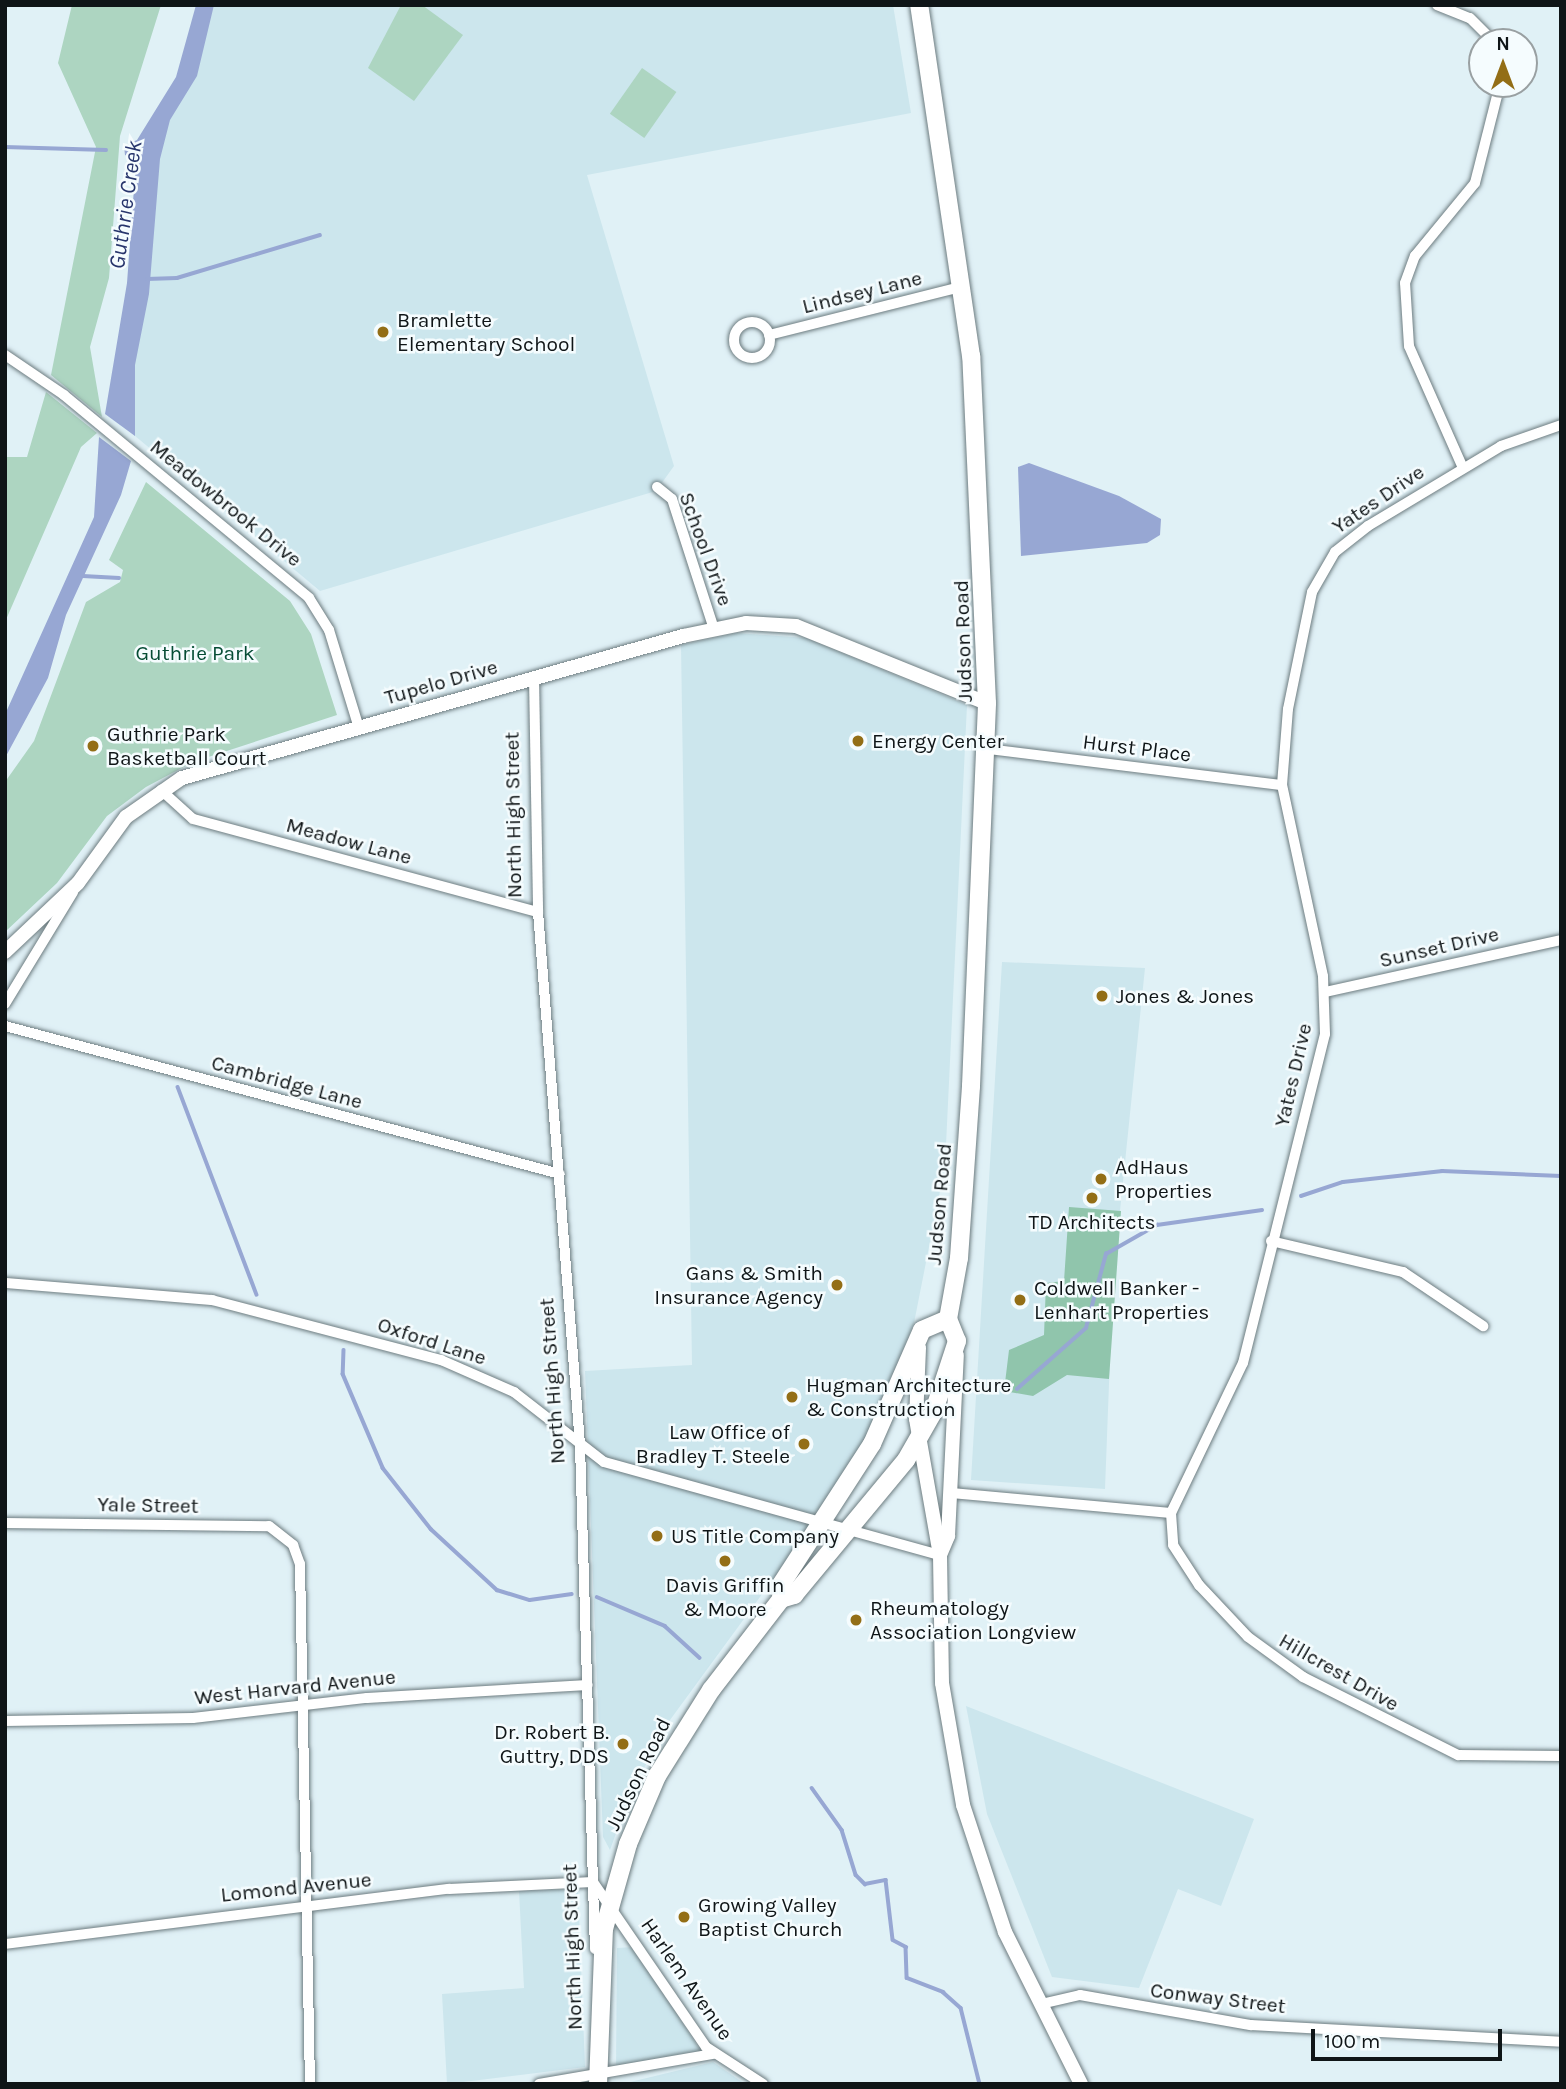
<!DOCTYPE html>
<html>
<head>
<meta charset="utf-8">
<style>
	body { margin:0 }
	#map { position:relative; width:1566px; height:2089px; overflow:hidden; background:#e0f1f6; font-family:Karla,sans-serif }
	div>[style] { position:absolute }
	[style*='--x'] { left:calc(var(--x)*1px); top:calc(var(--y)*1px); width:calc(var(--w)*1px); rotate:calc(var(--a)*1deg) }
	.built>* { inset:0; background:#cce6ed }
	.green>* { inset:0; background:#add5c1; transform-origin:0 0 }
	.forest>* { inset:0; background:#90c5ac }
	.water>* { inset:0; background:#97a7d3 }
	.stream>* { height:3.5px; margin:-1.75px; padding:0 1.75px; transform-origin:1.75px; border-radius:1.75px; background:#97a7d3 }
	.roads { filter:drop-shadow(0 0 2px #6d7c80) drop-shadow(0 0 2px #6d7c80) }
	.minor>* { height:10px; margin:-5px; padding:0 5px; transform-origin:5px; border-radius:5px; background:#fff }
	.minor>.ring { margin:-5px; padding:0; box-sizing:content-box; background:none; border:10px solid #fff; border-radius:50% }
	.tertiary>* { height:14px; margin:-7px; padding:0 7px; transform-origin:7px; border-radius:7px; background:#fff }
	.primary>* { height:18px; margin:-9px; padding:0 9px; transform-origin:9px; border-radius:9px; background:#fff }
	.dots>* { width:19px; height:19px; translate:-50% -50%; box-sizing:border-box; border:4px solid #f5fcfe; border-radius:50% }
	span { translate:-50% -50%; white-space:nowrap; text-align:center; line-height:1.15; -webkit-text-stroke:5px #f5fcfe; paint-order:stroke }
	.street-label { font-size:21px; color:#0f1517 }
	.poi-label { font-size:21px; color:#0f1517 }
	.left { translate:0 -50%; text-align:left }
	.right { translate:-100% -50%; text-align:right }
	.park-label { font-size:21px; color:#054c34 }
	.water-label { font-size:23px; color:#27356c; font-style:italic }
	.frame { position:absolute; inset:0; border:7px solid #0f1517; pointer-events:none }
	.north { position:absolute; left:1468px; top:28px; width:70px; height:70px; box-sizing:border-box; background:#f5fcfe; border:2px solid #99a0a2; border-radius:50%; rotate:0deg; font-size:19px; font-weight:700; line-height:28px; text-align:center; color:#0f1517 }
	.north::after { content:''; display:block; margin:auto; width:24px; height:32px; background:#936e16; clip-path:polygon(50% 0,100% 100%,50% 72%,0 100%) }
	.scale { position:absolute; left:1311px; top:2029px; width:191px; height:32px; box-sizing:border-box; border:4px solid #0f1517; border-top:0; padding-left:9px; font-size:21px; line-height:24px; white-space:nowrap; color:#0f1517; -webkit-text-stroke:5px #f5fcfe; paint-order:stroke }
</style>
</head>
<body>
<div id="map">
	<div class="built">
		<div style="clip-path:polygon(209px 5px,893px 5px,911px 113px,587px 175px,674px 466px,656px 491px,320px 591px,122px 425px,145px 183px)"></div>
		<div style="clip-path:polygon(736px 633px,806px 638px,967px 705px,945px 1166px,914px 1323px,872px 1428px,823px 1511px,670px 1720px,630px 1794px,610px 1850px,603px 1837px,585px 1371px,692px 1365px,681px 645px)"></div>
		<div style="clip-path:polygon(1002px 962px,1145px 968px,1113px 1279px,1105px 1489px,971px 1480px)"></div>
		<div style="clip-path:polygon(966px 1706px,1254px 1819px,1221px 1906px,1178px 1889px,1139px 1988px,1052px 1977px,987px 1814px)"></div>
		<div style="clip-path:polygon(578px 1889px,585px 2067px,447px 2084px,442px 1994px,524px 1988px,519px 1891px)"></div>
		<div style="clip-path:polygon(634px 1947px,698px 2047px,704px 2052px,616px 2070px,617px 1948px)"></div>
		<div style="clip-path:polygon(713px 2062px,745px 2084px,622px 2084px)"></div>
	</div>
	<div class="green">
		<div style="clip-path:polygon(72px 5px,161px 5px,120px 136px,109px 278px,90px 347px,102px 417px,51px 375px,96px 147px,58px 63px)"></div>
		<div style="clip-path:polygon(401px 5px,422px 5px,463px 35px,414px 101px,368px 68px)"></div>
		<div style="left:642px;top:68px;width:42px;height:56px;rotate:35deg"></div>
		<div style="clip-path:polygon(46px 392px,97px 433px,81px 447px,5px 622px,5px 457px,27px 457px)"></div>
		<div style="clip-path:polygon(146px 482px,290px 601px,311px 634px,337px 715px,193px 762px,146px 787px,107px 816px,57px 883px,5px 932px,5px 782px,34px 741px,86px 602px,120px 582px,123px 570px,109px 560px)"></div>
	</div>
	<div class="forest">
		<div style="clip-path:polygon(1069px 1207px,1121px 1211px,1109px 1379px,1067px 1375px,1033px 1396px,1004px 1391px,1009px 1350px,1044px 1335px,1046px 1283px,1064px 1281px)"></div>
	</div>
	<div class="water">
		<div style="clip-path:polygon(196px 5px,214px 5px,197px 76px,170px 120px,160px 159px,149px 294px,135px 365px,135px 436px,105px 414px,127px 283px,136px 161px,125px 155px,124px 146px,137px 140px,176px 77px)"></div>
		<div style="clip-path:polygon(99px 437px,131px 461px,121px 495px,66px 615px,48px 678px,5px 758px,7px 710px,94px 517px)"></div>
		<div style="clip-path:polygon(1029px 463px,1119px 496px,1161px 519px,1160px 535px,1147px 543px,1021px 556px,1018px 467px)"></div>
	</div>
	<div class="stream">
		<div style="--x:5;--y:147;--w:101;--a:1.7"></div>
		<div style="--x:147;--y:279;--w:30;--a:-2"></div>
		<div style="--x:177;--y:278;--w:149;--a:-16.7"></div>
		<div style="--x:83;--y:576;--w:36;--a:3"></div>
		<div style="--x:178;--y:1087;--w:222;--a:69.2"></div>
		<div style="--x:1301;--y:1196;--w:44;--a:-18.4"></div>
		<div style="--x:1343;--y:1182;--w:100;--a:-6.3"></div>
		<div style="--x:1442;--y:1171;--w:119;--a:2.4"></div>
		<div style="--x:344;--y:1350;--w:24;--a:92"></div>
		<div style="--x:343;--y:1374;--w:102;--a:66.9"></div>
		<div style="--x:383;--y:1468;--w:78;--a:51.8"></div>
		<div style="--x:431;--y:1529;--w:90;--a:42.7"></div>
		<div style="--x:497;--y:1590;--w:34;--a:17"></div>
		<div style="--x:530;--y:1600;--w:42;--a:-8.1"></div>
		<div style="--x:1017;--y:1389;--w:92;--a:-41.5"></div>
		<div style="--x:1086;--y:1328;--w:77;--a:-74.9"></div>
		<div style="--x:1106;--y:1254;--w:59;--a:-29.6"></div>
		<div style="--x:1157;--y:1225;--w:106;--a:-8.1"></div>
		<div style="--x:597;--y:1597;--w:74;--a:23.1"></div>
		<div style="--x:665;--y:1626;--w:47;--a:42.4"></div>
		<div style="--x:812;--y:1788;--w:52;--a:54.5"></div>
		<div style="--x:842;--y:1830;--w:47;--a:72.7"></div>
		<div style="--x:856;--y:1875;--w:13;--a:45"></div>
		<div style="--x:865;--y:1884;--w:21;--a:-11"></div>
		<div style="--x:886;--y:1880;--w:60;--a:83.3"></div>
		<div style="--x:893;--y:1940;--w:15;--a:28"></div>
		<div style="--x:906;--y:1947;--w:31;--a:88"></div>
		<div style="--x:907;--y:1978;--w:39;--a:21"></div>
		<div style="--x:943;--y:1992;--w:24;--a:42"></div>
		<div style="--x:961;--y:2008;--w:78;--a:76"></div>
	</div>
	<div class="roads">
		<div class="minor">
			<div style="--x:1437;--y:5;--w:35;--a:22"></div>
			<div style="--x:1470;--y:18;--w:34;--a:45"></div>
			<div class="ring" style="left:734px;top:322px;width:26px;height:26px"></div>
			<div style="--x:769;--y:335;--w:201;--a:-14.1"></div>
			<div style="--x:5;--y:355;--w:71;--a:34.1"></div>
			<div style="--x:64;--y:395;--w:318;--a:39.6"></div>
			<div style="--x:309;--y:598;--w:38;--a:58"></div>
			<div style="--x:329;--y:630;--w:102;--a:73"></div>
			<div style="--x:1463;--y:468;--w:133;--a:-113.9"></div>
			<div style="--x:1409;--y:346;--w:63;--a:-93.6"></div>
			<div style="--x:1405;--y:283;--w:29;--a:-70"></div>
			<div style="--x:1415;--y:256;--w:94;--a:-50.6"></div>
			<div style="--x:1475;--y:183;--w:102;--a:-75.8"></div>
			<div style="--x:657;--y:487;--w:19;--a:39"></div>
			<div style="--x:672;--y:499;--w:137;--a:72.1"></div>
			<div style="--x:534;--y:677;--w:235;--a:89"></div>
			<div style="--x:538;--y:912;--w:535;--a:85.49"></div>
			<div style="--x:580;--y:1445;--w:504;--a:88.3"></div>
			<div style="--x:988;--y:749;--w:296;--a:7"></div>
			<div style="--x:161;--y:790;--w:43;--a:42.2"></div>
			<div style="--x:193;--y:819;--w:357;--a:15.1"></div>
			<div style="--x:1325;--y:992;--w:242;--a:-12.4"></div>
			<div style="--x:5;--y:1004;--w:131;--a:-58.7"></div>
			<div style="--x:5;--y:1026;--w:574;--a:14.93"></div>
			<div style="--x:1271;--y:1241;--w:136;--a:13.2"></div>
			<div style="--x:1403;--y:1272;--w:97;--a:34"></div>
			<div style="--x:5;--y:1283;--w:208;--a:4.7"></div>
			<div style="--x:212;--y:1300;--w:237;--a:14.7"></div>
			<div style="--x:441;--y:1360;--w:80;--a:23.7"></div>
			<div style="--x:514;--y:1392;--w:114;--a:37.9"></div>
			<div style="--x:604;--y:1462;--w:349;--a:15.5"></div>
			<div style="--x:951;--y:1493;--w:221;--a:5.2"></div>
			<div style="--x:1171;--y:1513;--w:166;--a:-64.4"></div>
			<div style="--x:1243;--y:1363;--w:339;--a:-76"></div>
			<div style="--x:1325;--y:1034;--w:58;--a:-92"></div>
			<div style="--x:1323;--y:976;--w:195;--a:-102.1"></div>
			<div style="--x:1282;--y:785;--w:76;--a:-85.5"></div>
			<div style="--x:1288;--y:709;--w:119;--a:-78.4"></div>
			<div style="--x:1312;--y:592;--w:46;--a:-60.1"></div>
			<div style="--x:1335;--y:552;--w:42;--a:-38.2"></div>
			<div style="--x:1368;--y:526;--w:155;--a:-31"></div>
			<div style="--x:1501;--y:446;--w:64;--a:-19.3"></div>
			<div style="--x:1171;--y:1513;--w:32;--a:86"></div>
			<div style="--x:1173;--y:1545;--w:48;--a:57"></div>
			<div style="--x:1199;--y:1585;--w:71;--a:46.7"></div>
			<div style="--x:1248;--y:1637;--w:68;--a:36"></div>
			<div style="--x:1303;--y:1677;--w:174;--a:26.7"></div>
			<div style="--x:1458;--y:1755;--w:103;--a:0.6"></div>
			<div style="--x:5;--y:1523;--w:264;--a:0.7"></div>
			<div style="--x:269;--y:1526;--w:31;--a:38"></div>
			<div style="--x:293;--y:1545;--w:20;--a:70"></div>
			<div style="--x:300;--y:1564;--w:520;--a:88.9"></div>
			<div style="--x:5;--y:1721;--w:188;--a:-0.9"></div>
			<div style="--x:193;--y:1718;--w:175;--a:-6.6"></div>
			<div style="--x:367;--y:1698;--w:221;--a:-3.4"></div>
			<div style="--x:5;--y:1944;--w:447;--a:-7.1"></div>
			<div style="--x:449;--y:1889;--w:144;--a:-2.8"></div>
			<div style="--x:593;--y:1882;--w:200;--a:55.6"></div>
			<div style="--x:706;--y:2047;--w:68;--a:33"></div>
			<div style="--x:1041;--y:2004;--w:40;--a:-13"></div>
			<div style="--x:1080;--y:1995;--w:174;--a:10"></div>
			<div style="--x:1251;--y:2025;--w:310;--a:3.1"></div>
			<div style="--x:539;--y:2084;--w:177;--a:-9.8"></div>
		</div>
		<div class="tertiary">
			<div style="--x:5;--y:952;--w:100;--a:-43.4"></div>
			<div style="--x:78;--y:883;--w:82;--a:-54"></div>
			<div style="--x:126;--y:817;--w:68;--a:-34.9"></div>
			<div style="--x:182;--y:778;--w:521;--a:-15.82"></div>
			<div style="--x:683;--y:636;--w:64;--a:-11.7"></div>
			<div style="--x:746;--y:623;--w:50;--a:3.4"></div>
			<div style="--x:796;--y:626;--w:206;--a:22"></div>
			<div style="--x:919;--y:1348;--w:71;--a:92.4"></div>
			<div style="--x:916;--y:1419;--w:138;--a:80"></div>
			<div style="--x:940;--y:1555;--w:128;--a:89.1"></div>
			<div style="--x:942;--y:1683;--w:124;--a:80.2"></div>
			<div style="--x:963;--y:1805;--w:134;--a:71.7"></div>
			<div style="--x:1005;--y:1932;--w:170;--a:63.4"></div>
			<div style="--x:940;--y:1555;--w:21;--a:-67"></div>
			<div style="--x:948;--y:1536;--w:181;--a:-87.2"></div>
		</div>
		<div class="primary">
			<div style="--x:781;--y:1599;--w:16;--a:-86"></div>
			<div style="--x:782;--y:1583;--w:166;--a:-57.1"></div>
			<div style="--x:872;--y:1444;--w:124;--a:-66.3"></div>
			<div style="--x:922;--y:1330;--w:28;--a:-23"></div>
			<div style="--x:598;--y:2084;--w:155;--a:-87.8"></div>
			<div style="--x:604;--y:1929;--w:88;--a:-74.2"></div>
			<div style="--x:628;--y:1844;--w:74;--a:-66.9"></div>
			<div style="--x:657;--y:1776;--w:102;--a:-57.9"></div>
			<div style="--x:711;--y:1690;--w:115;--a:-52.4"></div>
			<div style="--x:781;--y:1599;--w:14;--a:-17"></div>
			<div style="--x:794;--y:1595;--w:175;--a:-50.3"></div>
			<div style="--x:906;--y:1460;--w:56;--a:-60.3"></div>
			<div style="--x:934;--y:1411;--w:74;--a:-71.8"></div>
			<div style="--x:957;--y:1341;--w:24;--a:-112"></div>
			<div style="--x:948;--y:1319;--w:62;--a:-79.8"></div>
			<div style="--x:959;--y:1258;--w:172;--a:-86"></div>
			<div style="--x:971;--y:1086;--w:383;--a:-87.6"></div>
			<div style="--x:987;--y:703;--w:347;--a:-92.6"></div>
			<div style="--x:971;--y:356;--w:355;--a:-98.4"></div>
		</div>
	</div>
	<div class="dots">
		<div style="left:383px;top:332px;background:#936e16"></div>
		<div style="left:858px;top:741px;background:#936e16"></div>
		<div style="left:93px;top:746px;background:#936e16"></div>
		<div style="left:1102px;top:996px;background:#936e16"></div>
		<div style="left:1101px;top:1179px;background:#936e16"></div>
		<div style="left:1092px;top:1198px;background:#936e16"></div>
		<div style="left:837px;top:1285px;background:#936e16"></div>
		<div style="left:1020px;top:1300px;background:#936e16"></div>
		<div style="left:792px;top:1397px;background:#936e16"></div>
		<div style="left:804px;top:1444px;background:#936e16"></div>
		<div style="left:657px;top:1536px;background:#936e16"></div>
		<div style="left:725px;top:1561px;background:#936e16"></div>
		<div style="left:856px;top:1620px;background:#936e16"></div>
		<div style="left:623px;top:1744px;background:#936e16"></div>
		<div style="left:684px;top:1917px;background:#936e16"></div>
	</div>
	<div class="street-label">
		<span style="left:862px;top:292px;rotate:-14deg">Lindsey Lane</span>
		<span style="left:1378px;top:499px;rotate:-34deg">Yates Drive</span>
		<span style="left:226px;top:503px;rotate:39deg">Meadowbrook Drive</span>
		<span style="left:706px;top:549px;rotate:70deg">School Drive</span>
		<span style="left:963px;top:641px;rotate:-92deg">Judson Road</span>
		<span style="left:441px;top:682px;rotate:-16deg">Tupelo Drive</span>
		<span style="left:1137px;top:748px;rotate:7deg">Hurst Place</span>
		<span style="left:513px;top:815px;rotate:-91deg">North High Street</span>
		<span style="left:349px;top:841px;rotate:15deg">Meadow Lane</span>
		<span style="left:1439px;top:947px;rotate:-13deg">Sunset Drive</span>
		<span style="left:1293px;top:1075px;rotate:-77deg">Yates Drive</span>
		<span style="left:287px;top:1082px;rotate:15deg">Cambridge Lane</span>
		<span style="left:939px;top:1204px;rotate:-85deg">Judson Road</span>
		<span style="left:432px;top:1341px;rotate:18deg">Oxford Lane</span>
		<span style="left:552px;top:1381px;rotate:-94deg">North High Street</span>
		<span style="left:148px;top:1505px;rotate:1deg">Yale Street</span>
		<span style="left:1339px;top:1672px;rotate:30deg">Hillcrest Drive</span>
		<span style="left:295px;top:1687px;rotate:-6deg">West Harvard Avenue</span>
		<span style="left:638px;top:1774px;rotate:-64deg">Judson Road</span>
		<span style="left:296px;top:1887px;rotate:-6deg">Lomond Avenue</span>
		<span style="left:572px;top:1947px;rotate:-92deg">North High Street</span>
		<span style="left:687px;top:1979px;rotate:55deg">Harlem Avenue</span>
		<span style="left:1218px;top:1998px;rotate:7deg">Conway Street</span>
	</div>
	<div class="poi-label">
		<span class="left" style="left:397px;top:332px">Bramlette<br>Elementary School</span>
		<span class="left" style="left:107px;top:746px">Guthrie Park<br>Basketball Court</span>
		<span class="left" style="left:872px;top:741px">Energy Center</span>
		<span class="left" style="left:1116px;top:996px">Jones &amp; Jones</span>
		<span class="left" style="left:1115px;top:1179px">AdHaus<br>Properties</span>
		<span style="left:1092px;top:1222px">TD Architects</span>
		<span class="right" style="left:823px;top:1285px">Gans &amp; Smith<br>Insurance Agency</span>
		<span class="left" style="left:1034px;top:1300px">Coldwell Banker -<br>Lenhart Properties</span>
		<span class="left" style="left:806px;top:1397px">Hugman Architecture<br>&amp; Construction</span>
		<span class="right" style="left:790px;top:1444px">Law Office of<br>Bradley T. Steele</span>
		<span class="left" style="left:671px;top:1536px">US Title Company</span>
		<span style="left:725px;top:1597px">Davis Griffin<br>&amp; Moore</span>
		<span class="left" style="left:870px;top:1620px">Rheumatology<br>Association Longview</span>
		<span class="right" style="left:609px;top:1744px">Dr. Robert B.<br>Guttry, DDS</span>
		<span class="left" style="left:698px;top:1917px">Growing Valley<br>Baptist Church</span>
	</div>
	<div class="park-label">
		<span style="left:195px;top:653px">Guthrie Park</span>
	</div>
	<div class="water-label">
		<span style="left:126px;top:205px;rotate:-82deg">Guthrie Creek</span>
	</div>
	<div class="frame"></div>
	<div class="north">N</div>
	<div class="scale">100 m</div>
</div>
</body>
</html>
